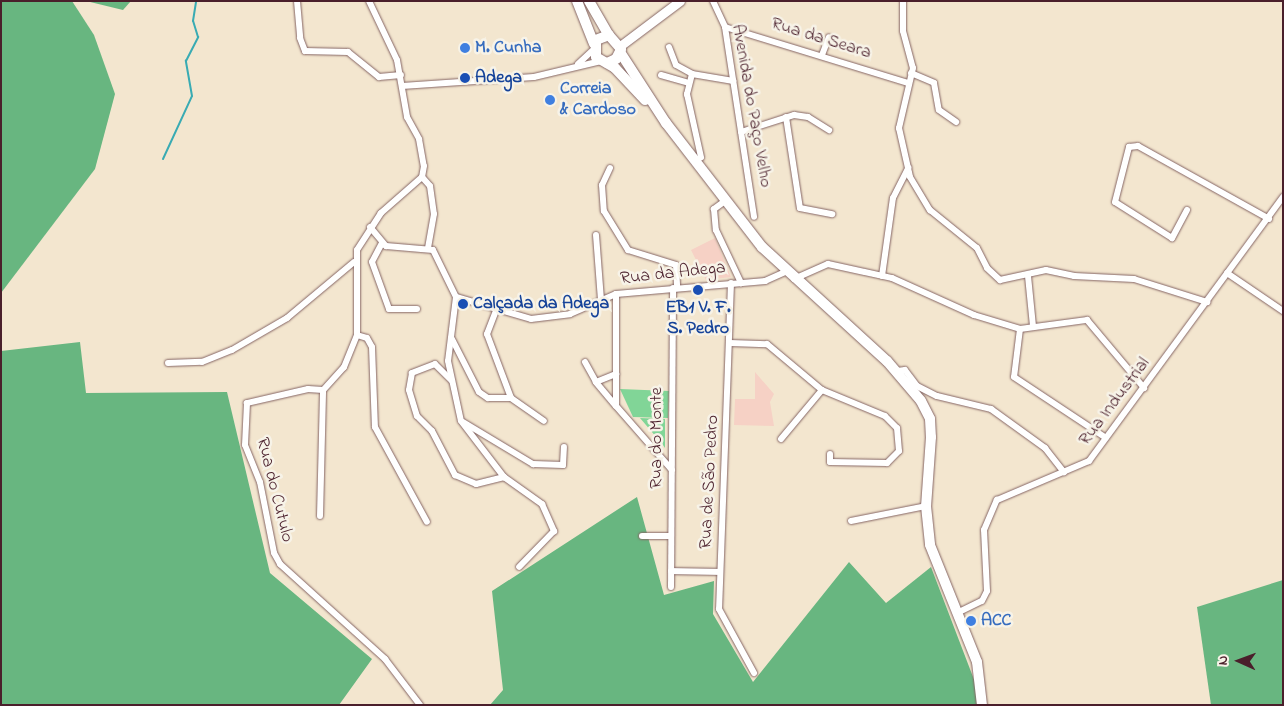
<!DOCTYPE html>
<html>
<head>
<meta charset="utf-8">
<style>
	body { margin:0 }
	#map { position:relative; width:1284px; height:706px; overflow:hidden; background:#f3e6cf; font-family:"Indie Flower",sans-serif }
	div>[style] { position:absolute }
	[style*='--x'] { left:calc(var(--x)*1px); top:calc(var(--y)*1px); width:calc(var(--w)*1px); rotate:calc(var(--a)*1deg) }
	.built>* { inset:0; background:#f6d1c5 }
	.green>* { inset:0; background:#81d597 }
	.forest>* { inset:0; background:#68b680 }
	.stream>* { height:2px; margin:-1px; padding:0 1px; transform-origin:1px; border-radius:1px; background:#39abb3 }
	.roads { filter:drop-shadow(0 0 1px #856564) drop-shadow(0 0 1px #856564) }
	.minor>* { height:6px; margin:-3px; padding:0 3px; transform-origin:3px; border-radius:3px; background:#fff }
	.secondary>* { height:9px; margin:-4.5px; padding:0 4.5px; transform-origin:4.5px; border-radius:4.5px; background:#fff }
	.primary>* { height:10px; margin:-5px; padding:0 5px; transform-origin:5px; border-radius:5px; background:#fff }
	.dots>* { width:14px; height:14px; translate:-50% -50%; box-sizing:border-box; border:2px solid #f7f3e8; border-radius:50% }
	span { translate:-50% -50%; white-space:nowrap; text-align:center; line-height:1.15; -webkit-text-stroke:5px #f7f3e8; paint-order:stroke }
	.street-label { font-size:18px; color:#4a1f2b }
	.shop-label { font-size:18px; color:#366cbe; font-weight:700 }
	.left { translate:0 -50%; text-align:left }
	.transit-label { font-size:18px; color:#164399; font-weight:700 }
	.frame { position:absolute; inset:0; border:2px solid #4a1f2b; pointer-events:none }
	.north { position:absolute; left:1214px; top:636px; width:50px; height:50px; -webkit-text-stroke:4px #f7f3e8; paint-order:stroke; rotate:272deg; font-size:14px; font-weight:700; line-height:20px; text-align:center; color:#4a1f2b }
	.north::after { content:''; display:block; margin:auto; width:18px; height:22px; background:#4a1f2b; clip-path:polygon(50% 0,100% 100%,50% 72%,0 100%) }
</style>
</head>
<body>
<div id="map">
	<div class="built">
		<div style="clip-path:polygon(715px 238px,731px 277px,706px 280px,691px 250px)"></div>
		<div style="clip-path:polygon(755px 372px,774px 394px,770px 402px,774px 426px,734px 425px,735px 399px,755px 399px)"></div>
	</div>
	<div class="green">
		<div style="clip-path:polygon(620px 389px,669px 391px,668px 418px,633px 417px)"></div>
		<div style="clip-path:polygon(640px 418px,665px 419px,665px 448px,663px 445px)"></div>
	</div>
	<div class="forest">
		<div style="clip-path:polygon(1px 1px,72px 1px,94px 35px,115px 94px,95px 169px,1px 293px)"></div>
		<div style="clip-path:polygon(86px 1px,131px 1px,123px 10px)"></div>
		<div style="clip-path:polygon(80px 342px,86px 393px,227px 392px,270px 573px,372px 659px,339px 705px,1px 705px,1px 351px)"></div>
		<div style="clip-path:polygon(637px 497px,664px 595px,714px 581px,713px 614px,753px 682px,849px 562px,886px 603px,931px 567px,978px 690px,977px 705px,490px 705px,503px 690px,492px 591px)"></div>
		<div style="clip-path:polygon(1283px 580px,1283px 705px,1211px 705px,1197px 607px)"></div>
	</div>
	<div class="stream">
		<div style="--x:163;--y:159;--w:69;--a:-65.3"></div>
		<div style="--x:192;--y:96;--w:36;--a:-100"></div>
		<div style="--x:186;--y:61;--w:27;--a:-63"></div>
		<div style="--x:198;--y:37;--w:17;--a:-107"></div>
		<div style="--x:193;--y:21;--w:20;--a:-81"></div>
	</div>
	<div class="roads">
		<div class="minor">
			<div style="--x:297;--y:1;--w:37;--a:85"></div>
			<div style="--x:300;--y:38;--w:14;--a:69"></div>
			<div style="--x:305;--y:51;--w:43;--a:1.3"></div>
			<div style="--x:348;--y:52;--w:40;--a:39"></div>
			<div style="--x:379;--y:77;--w:22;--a:-5"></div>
			<div style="--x:369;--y:1;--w:65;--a:64.6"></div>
			<div style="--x:397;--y:60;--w:58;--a:80"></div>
			<div style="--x:407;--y:117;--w:25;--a:61"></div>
			<div style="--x:419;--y:139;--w:27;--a:80"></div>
			<div style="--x:424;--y:166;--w:11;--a:100"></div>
			<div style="--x:422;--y:177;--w:55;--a:138.7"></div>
			<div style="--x:381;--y:213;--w:44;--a:123"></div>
			<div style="--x:357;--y:250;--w:85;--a:90"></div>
			<div style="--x:357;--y:335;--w:35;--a:112"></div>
			<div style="--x:344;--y:367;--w:31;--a:132"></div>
			<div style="--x:323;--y:390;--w:15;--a:-176"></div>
			<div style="--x:308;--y:389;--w:63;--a:167.1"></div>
			<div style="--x:247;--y:403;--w:42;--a:92.7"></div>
			<div style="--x:245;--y:445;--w:40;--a:68"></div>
			<div style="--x:260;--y:482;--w:72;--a:78.8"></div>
			<div style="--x:274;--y:553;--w:13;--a:61"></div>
			<div style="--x:280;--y:564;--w:142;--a:42.1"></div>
			<div style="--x:385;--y:659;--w:58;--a:52.7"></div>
			<div style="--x:713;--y:1;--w:29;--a:65"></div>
			<div style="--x:725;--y:27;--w:192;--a:81.3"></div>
			<div style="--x:903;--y:1;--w:30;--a:90"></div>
			<div style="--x:903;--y:31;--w:38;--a:75"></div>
			<div style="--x:913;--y:68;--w:62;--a:103.1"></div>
			<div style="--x:899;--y:128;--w:50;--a:77.3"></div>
			<div style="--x:910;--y:177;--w:39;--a:59"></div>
			<div style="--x:930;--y:210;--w:60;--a:39"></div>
			<div style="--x:977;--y:248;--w:22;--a:63"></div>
			<div style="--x:987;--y:268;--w:18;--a:43"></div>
			<div style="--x:1000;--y:280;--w:47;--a:-12.3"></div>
			<div style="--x:1046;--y:270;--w:29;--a:12"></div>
			<div style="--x:1074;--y:276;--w:60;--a:2.9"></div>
			<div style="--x:1134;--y:279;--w:77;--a:17.5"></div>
			<div style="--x:725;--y:27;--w:191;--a:17"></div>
			<div style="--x:669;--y:47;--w:19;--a:69"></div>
			<div style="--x:676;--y:65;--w:18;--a:29"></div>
			<div style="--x:692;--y:74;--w:42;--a:9.7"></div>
			<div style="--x:822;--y:55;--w:19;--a:-69"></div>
			<div style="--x:578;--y:64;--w:21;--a:-43"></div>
			<div style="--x:911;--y:73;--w:25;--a:23"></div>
			<div style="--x:934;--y:83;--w:27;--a:80"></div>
			<div style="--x:939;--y:110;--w:21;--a:35"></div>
			<div style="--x:692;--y:74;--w:21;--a:104"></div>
			<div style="--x:687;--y:94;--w:65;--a:77.5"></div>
			<div style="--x:661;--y:75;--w:26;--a:16"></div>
			<div style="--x:402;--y:86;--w:132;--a:-3.9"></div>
			<div style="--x:534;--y:77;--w:69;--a:-13.4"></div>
			<div style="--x:786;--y:117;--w:92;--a:81.3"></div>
			<div style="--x:800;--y:208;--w:33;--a:11"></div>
			<div style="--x:741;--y:132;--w:56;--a:-17.8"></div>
			<div style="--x:794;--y:115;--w:14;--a:8"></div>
			<div style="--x:808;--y:117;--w:25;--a:32"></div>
			<div style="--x:610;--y:168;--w:19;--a:115"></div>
			<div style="--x:602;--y:185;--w:26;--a:86"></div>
			<div style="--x:604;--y:211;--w:46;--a:58.4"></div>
			<div style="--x:628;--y:250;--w:50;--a:17.4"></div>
			<div style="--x:676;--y:265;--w:22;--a:87"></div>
			<div style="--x:422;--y:177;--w:12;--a:48"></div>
			<div style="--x:430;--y:186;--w:28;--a:82"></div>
			<div style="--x:434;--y:214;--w:34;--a:100"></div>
			<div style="--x:725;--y:201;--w:14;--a:144"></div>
			<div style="--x:714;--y:209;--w:21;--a:85"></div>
			<div style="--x:716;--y:230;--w:59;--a:64.7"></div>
			<div style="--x:1187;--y:210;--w:32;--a:118"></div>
			<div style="--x:1172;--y:238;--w:67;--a:-147.7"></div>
			<div style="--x:1115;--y:202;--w:57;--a:-75.7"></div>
			<div style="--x:1129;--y:147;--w:9;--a:-6"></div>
			<div style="--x:1138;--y:146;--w:150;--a:29.1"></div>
			<div style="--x:370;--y:227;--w:25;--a:50"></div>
			<div style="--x:386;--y:246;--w:47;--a:4.9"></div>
			<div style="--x:433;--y:250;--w:52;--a:63.9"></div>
			<div style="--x:456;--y:297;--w:78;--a:16.3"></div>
			<div style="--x:531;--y:319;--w:39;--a:-7"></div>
			<div style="--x:570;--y:314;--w:50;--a:-23.5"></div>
			<div style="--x:616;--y:294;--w:150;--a:-5"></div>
			<div style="--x:765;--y:281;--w:22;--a:-24"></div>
			<div style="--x:596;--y:235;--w:65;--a:85.6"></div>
			<div style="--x:382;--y:243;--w:21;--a:118"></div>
			<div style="--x:372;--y:262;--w:50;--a:70.1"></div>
			<div style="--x:389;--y:309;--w:28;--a:0"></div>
			<div style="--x:1227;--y:273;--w:68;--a:34.2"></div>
			<div style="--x:882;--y:276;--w:79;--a:-82"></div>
			<div style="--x:893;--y:198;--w:34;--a:-63"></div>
			<div style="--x:1028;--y:276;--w:50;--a:84.3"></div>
			<div style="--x:794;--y:279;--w:37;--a:-24"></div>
			<div style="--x:828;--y:264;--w:66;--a:12.3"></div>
			<div style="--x:892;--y:278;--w:90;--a:24.3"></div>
			<div style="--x:974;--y:315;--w:48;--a:16.9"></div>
			<div style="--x:1020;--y:329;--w:68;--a:-7.7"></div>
			<div style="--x:1087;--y:320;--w:89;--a:50"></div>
			<div style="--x:731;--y:283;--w:326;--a:92.1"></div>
			<div style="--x:719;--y:609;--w:73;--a:61.3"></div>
			<div style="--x:616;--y:294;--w:112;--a:90"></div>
			<div style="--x:616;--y:406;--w:85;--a:48.8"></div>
			<div style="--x:456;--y:297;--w:64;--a:97.1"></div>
			<div style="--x:448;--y:361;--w:61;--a:77.8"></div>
			<div style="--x:461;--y:421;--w:71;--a:52.5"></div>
			<div style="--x:504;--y:477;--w:47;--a:35.4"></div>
			<div style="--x:542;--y:504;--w:30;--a:66"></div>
			<div style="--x:554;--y:531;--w:50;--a:134.2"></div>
			<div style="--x:497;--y:308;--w:28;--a:111"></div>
			<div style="--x:487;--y:334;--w:68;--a:69.4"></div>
			<div style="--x:1020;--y:329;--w:48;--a:97.1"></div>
			<div style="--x:1014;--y:377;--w:110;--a:33.5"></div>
			<div style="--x:357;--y:335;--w:10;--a:17"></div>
			<div style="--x:367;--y:338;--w:10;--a:61"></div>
			<div style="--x:372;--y:347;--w:80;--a:87.9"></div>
			<div style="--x:375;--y:427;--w:108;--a:61.3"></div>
			<div style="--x:452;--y:339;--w:59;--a:63"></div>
			<div style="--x:479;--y:392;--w:11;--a:34"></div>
			<div style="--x:488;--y:398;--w:23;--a:0"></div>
			<div style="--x:511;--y:398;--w:40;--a:34.9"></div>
			<div style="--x:730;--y:343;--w:37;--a:2"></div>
			<div style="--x:767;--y:344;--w:72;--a:39.9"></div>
			<div style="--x:822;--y:390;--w:68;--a:22.4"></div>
			<div style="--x:885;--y:416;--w:17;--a:45"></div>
			<div style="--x:897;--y:428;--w:23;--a:85"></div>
			<div style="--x:899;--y:451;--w:17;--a:135"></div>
			<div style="--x:887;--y:463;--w:57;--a:-179"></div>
			<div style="--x:830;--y:462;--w:8;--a:-90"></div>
			<div style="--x:585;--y:362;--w:23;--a:61"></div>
			<div style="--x:168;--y:363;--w:34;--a:-2"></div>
			<div style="--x:202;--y:362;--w:32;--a:-22"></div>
			<div style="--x:232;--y:350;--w:64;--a:-30.2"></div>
			<div style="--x:287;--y:318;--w:87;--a:-39.9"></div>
			<div style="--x:897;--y:371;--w:8;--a:-7"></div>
			<div style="--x:905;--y:370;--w:20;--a:53"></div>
			<div style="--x:917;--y:386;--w:22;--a:27"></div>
			<div style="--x:937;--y:396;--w:56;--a:13.5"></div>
			<div style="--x:991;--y:409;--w:67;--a:35.8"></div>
			<div style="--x:1045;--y:448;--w:31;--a:52"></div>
			<div style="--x:452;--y:381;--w:24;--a:-135"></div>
			<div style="--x:435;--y:364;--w:25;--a:159"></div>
			<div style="--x:412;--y:373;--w:17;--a:100"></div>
			<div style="--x:409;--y:390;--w:27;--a:73"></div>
			<div style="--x:417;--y:416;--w:21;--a:45"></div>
			<div style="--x:432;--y:431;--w:50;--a:62.4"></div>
			<div style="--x:455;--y:475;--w:23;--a:23"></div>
			<div style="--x:476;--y:484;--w:29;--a:-14"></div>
			<div style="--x:615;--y:405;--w:30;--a:-130"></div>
			<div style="--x:596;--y:382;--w:22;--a:-22"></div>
			<div style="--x:463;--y:422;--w:82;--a:31"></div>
			<div style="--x:533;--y:464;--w:30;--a:2"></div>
			<div style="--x:563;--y:465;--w:18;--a:-87"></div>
			<div style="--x:781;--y:439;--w:64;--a:-50.1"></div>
			<div style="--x:320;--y:516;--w:126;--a:-88.6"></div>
			<div style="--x:851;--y:521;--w:76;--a:-11.3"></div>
			<div style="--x:642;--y:536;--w:29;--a:0"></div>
			<div style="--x:671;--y:571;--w:49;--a:1.2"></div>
			<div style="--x:671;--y:587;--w:299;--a:-89.6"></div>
			<div style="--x:959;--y:612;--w:25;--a:-26"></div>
			<div style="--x:982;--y:601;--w:11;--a:-63"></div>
			<div style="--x:987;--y:591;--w:61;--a:-92.8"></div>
			<div style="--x:984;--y:530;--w:33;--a:-67"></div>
			<div style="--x:997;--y:500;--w:100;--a:-23"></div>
			<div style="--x:1089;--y:461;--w:328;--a:-53.7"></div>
		</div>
		<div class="secondary">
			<div style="--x:620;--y:46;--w:75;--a:-36.9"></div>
		</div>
		<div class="primary">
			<div style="--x:577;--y:1;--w:46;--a:68.4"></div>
			<div style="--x:589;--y:1;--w:39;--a:60"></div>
			<div style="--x:620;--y:52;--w:85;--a:57.1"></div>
			<div style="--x:666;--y:123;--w:157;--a:52.3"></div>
			<div style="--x:762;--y:247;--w:169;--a:42.4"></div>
			<div style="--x:887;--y:361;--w:52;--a:49.6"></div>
			<div style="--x:921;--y:401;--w:20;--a:63"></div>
			<div style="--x:930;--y:419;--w:18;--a:87"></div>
			<div style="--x:931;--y:437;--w:69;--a:94.1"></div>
			<div style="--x:926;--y:506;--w:39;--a:84"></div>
			<div style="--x:930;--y:545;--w:126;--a:68.1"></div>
			<div style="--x:977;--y:662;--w:43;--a:83.4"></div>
			<div style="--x:607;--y:63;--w:10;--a:-24"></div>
			<div style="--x:616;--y:59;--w:11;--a:-63"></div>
			<div style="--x:621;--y:49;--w:18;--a:-131"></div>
			<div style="--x:609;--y:35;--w:14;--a:159"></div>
			<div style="--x:596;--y:40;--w:17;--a:90"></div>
			<div style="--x:596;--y:57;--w:22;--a:30"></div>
			<div style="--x:615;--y:68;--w:44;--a:46.8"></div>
		</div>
	</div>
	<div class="dots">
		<div style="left:465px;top:48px;background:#3f7fe0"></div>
		<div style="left:465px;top:78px;background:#1a4fb4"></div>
		<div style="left:550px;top:100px;background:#3f7fe0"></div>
		<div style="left:698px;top:290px;background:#1a4fb4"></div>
		<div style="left:463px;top:304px;background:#1a4fb4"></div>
		<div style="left:971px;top:621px;background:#3f7fe0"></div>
	</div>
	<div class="street-label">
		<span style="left:821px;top:39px;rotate:17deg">Rua da Seara</span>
		<span style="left:751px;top:106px;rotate:80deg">Avenida do Paço Velho</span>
		<span style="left:673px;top:274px;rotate:-6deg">Rua da Adega</span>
		<span style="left:1115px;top:402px;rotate:-53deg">Rua Industrial</span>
		<span style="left:657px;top:438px;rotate:-90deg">Rua do Monte</span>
		<span style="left:710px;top:482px;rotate:-87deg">Rua de São Pedro</span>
		<span style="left:274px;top:490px;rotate:76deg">Rua do Cutulo</span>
	</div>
	<div class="shop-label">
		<span class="left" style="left:475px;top:48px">M. Cunha</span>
		<span class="left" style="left:560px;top:100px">Correia<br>&amp; Cardoso</span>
		<span class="left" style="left:981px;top:621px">ACC</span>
	</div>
	<div class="transit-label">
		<span class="left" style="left:475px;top:78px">Adega</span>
		<span class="left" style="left:473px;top:304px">Calçada da Adega</span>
		<span style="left:698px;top:319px">EB1 V. F.<br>S. Pedro</span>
	</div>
	<div class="frame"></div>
	<div class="north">N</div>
</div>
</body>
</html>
